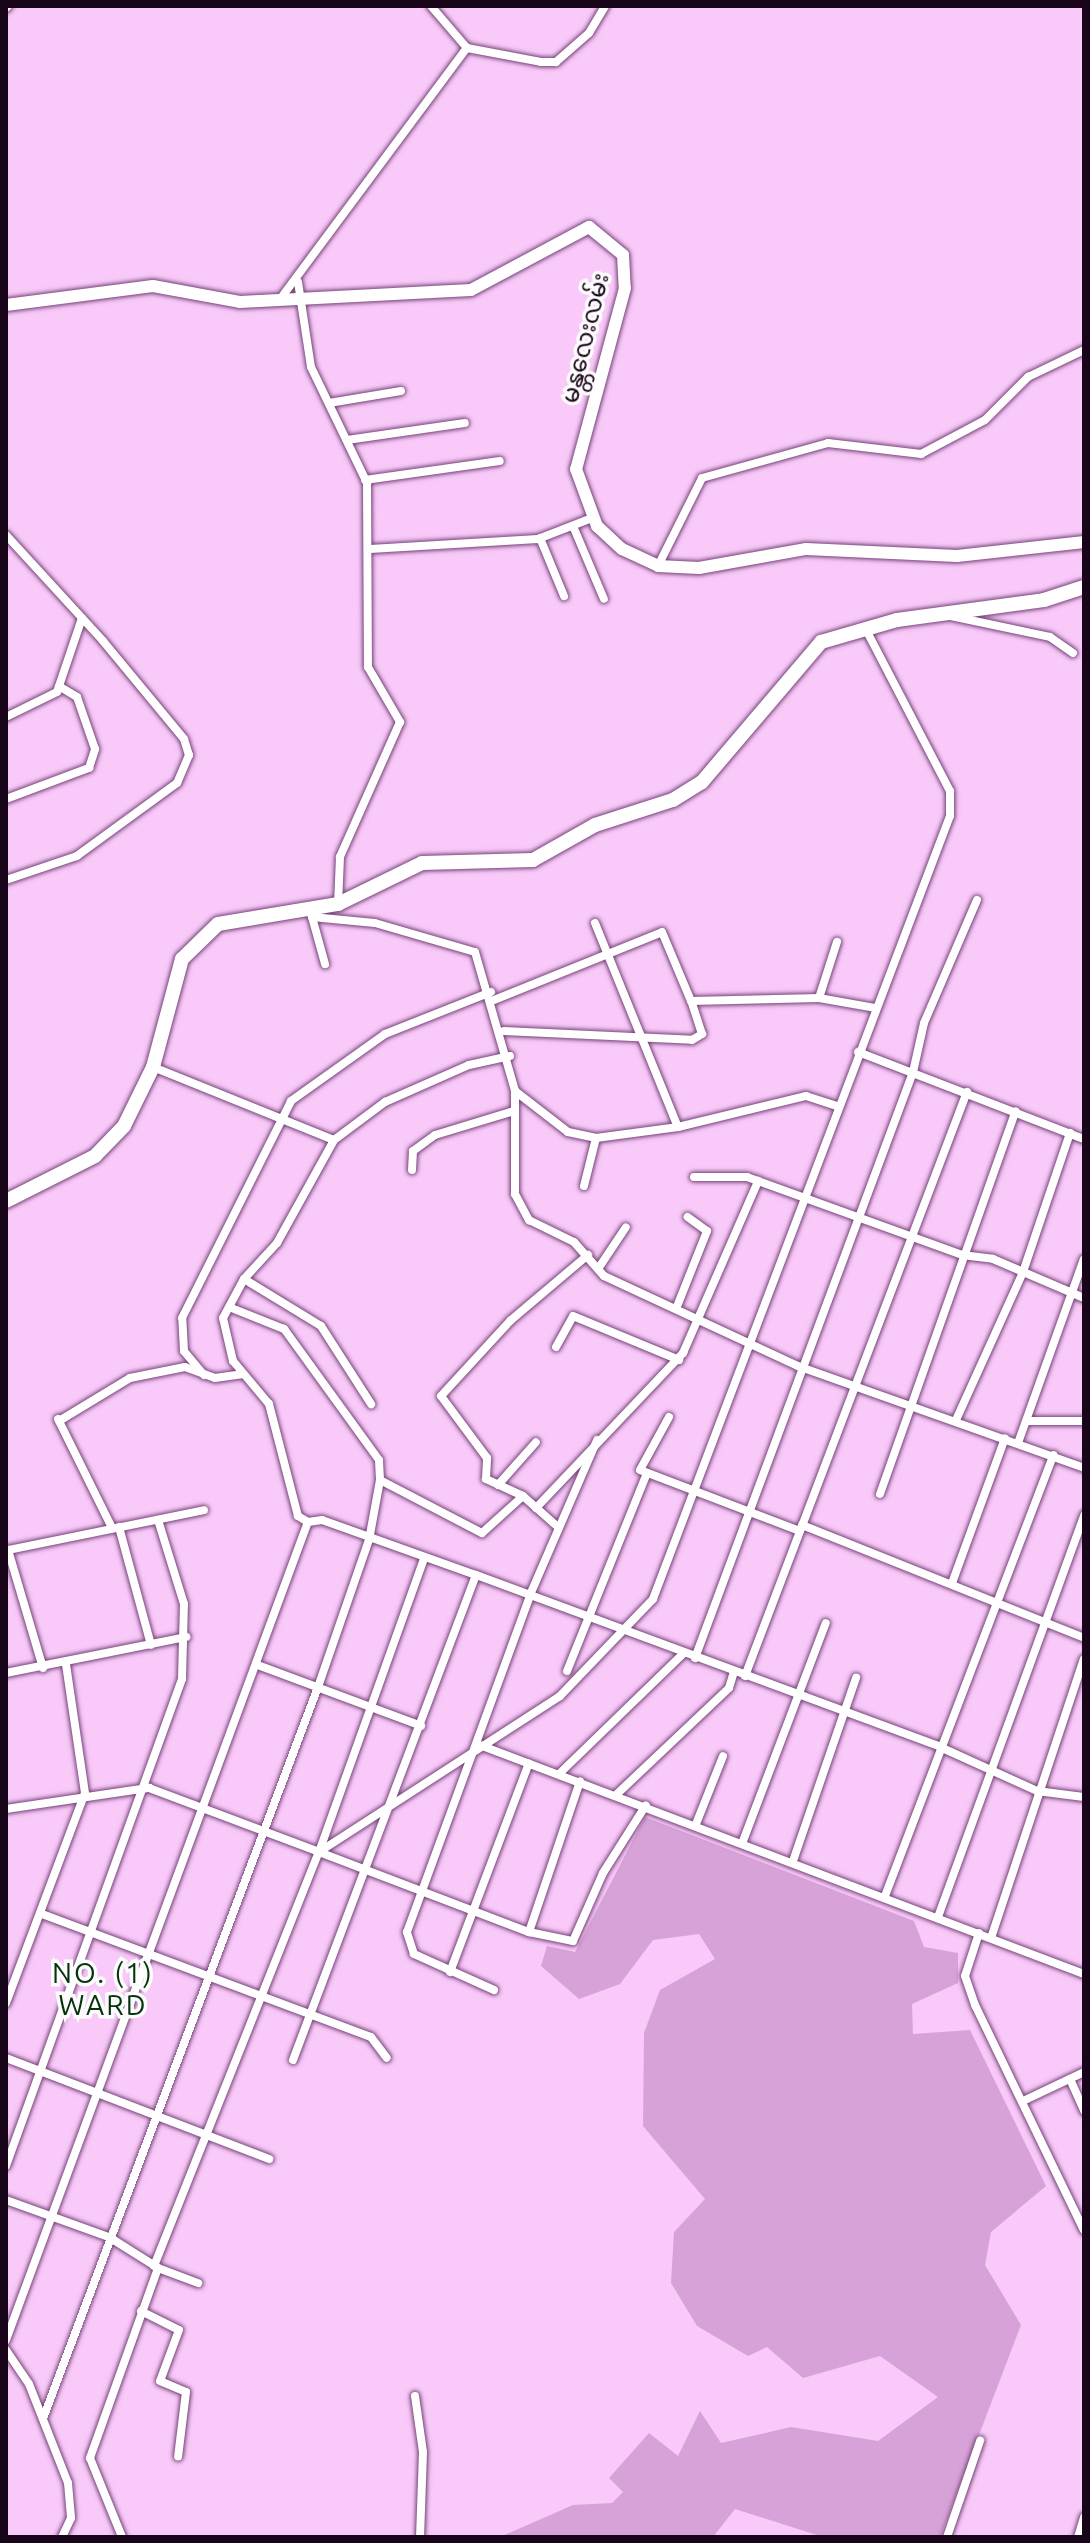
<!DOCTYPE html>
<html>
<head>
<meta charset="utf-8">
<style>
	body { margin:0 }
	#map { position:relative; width:1090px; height:2543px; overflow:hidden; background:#f8c9f9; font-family:Ubuntu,"Noto Sans Myanmar",sans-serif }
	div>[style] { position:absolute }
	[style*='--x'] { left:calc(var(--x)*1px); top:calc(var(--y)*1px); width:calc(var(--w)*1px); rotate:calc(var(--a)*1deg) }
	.green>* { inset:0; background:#d7a2d8 }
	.roads { filter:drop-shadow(0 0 2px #764378) drop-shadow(0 0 2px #764378) }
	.minor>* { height:8px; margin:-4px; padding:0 4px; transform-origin:4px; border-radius:4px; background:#fff }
	.secondary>* { height:12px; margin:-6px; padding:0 6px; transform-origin:6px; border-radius:6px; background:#fff }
	.primary>* { height:14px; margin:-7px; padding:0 7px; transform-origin:7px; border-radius:7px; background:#fff }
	span { translate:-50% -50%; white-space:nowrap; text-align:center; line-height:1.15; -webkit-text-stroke:7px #fcfcfc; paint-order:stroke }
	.street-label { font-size:24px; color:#19051a }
	.quarter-label { font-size:28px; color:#06330d; letter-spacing:2px }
	.frame { position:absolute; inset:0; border:8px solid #19051a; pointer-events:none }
</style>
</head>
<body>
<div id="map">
	<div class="green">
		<div style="clip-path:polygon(645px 1817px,914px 1921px,924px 1947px,958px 1953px,958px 1983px,912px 2004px,913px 2034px,970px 2030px,1046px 2186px,991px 2232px,985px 2265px,1021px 2325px,940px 2537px,823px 2537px,735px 2509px,713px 2537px,500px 2537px,573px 2505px,612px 2503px,623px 2492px,609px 2478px,649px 2433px,678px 2456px,700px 2411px,721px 2443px,791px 2427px,878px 2441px,938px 2397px,880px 2356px,803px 2378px,767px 2347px,748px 2356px,697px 2326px,671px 2283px,674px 2232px,705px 2199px,643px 2126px,644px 2033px,660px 1990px,715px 1959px,699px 1934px,653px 1940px,620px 1984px,579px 1999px,541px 1966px,547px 1946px,575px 1952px)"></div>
	</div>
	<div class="roads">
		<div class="minor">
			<div style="--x:431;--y:6;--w:55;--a:49.4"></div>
			<div style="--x:467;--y:48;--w:75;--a:10.7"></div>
			<div style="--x:541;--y:62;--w:15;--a:0"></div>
			<div style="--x:556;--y:62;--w:44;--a:-41.3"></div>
			<div style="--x:589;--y:33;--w:31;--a:-59"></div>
			<div style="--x:6;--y:8;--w:3;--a:-45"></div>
			<div style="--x:298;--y:282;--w:86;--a:81.3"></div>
			<div style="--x:311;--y:367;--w:129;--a:64.2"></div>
			<div style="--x:367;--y:483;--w:184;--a:89.7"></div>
			<div style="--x:368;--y:667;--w:64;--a:59.8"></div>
			<div style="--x:400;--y:722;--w:148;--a:114"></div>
			<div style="--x:340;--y:857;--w:47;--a:92.4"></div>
			<div style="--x:281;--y:298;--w:312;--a:-53.4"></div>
			<div style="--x:329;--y:403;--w:73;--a:-9.5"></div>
			<div style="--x:347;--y:440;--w:119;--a:-8.2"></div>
			<div style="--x:365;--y:480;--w:136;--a:-8"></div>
			<div style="--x:573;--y:526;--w:79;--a:67"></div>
			<div style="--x:6;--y:535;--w:144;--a:47.5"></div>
			<div style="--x:103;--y:641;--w:127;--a:50.4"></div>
			<div style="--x:184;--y:739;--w:17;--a:73"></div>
			<div style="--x:189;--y:755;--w:30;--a:113"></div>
			<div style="--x:177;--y:783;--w:124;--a:143.9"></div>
			<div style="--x:77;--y:856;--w:75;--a:161.3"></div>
			<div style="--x:540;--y:538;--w:63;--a:67.5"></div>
			<div style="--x:370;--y:549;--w:168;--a:-3.4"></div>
			<div style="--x:538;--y:539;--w:58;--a:-21.3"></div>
			<div style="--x:658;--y:566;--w:98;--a:-63.4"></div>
			<div style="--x:702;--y:478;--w:131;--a:-15.5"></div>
			<div style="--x:828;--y:443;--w:94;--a:6.7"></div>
			<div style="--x:921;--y:454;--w:72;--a:-28"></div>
			<div style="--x:985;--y:420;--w:61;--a:-45"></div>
			<div style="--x:1028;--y:377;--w:62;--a:-25.7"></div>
			<div style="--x:946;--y:615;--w:106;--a:11.9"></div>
			<div style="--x:1050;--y:637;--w:28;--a:35"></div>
			<div style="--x:6;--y:717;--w:57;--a:-26.1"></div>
			<div style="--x:57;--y:692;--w:78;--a:-71.3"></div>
			<div style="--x:6;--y:799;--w:89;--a:-20.5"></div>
			<div style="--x:89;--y:768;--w:20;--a:-72"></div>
			<div style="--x:95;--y:749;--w:55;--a:-109.1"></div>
			<div style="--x:77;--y:697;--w:21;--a:-149"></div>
			<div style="--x:309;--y:909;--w:9;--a:69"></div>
			<div style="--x:312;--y:917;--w:63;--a:5.4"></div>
			<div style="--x:375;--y:923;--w:104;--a:16.2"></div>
			<div style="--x:475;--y:952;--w:145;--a:73.9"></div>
			<div style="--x:515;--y:1091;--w:67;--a:37.7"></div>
			<div style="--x:568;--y:1132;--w:29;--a:12"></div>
			<div style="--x:596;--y:1138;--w:83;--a:-7.6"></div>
			<div style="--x:678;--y:1127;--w:132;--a:-13.6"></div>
			<div style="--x:806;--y:1096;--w:32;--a:18"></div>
			<div style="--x:312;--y:917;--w:49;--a:74.5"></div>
			<div style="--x:595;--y:923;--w:220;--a:67.9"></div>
			<div style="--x:819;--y:998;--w:59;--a:-72.2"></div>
			<div style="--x:494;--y:1000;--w:181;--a:-22"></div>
			<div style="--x:662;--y:932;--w:75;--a:67.2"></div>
			<div style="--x:691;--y:1001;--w:128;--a:-1.3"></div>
			<div style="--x:819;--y:998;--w:58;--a:10"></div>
			<div style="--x:504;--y:1031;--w:188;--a:2.7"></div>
			<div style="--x:692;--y:1040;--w:12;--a:-31"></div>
			<div style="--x:702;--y:1034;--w:35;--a:-108"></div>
			<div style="--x:858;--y:1052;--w:242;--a:21.1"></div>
			<div style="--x:153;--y:1067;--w:195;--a:22"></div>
			<div style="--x:515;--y:1091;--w:103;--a:90"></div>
			<div style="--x:515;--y:1194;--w:30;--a:62"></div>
			<div style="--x:529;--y:1220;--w:50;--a:26.1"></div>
			<div style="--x:574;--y:1242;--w:45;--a:48.6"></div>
			<div style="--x:604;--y:1276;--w:214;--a:24.9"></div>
			<div style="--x:798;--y:1366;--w:304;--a:19.6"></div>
			<div style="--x:412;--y:1170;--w:19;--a:-87"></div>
			<div style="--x:413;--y:1151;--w:27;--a:-36"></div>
			<div style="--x:435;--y:1135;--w:83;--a:-16.9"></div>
			<div style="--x:694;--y:1177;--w:53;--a:0"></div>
			<div style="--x:747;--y:1177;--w:229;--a:19.9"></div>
			<div style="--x:962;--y:1255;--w:31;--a:7"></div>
			<div style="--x:993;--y:1259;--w:99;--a:23.2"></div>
			<div style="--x:584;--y:1186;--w:49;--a:-76"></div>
			<div style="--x:598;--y:1269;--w:50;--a:-56.3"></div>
			<div style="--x:244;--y:1279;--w:90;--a:31.4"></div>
			<div style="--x:321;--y:1326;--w:93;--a:57.3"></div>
			<div style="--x:676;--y:1309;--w:84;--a:-68.3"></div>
			<div style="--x:707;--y:1231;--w:24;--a:-144"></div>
			<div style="--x:556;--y:1347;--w:35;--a:-61"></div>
			<div style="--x:573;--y:1316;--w:115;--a:22.5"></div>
			<div style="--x:204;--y:1375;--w:31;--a:-130"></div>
			<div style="--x:184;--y:1351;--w:33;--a:-93"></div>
			<div style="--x:182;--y:1318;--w:243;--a:-63.3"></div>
			<div style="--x:291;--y:1101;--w:115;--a:-35.5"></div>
			<div style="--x:385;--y:1034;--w:114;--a:-21.6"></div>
			<div style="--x:669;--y:1417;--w:60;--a:118.7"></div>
			<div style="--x:640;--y:1470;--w:171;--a:20.9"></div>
			<div style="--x:58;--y:1419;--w:122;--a:63.6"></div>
			<div style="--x:956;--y:1420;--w:162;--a:-65.6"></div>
			<div style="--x:1023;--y:1272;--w:147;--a:-71.3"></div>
			<div style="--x:59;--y:1421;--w:83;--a:-31.2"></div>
			<div style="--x:130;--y:1378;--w:56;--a:-11.3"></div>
			<div style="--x:185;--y:1367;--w:32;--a:20"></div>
			<div style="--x:215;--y:1378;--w:27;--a:-8"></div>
			<div style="--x:1028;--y:1421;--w:56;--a:0"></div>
			<div style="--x:1018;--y:1443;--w:195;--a:-70.3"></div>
			<div style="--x:380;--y:1480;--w:115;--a:27.5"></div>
			<div style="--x:482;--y:1533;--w:55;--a:-42.1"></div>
			<div style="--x:523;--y:1496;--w:48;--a:41.6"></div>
			<div style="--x:498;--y:1485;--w:57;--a:-48.5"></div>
			<div style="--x:880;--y:1494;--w:406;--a:-70.5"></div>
			<div style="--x:523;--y:1496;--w:41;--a:-155.3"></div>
			<div style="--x:486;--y:1479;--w:21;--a:-87"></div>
			<div style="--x:487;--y:1458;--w:77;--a:-126.6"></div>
			<div style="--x:441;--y:1396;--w:103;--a:-47.4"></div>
			<div style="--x:511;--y:1320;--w:101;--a:-40.2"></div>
			<div style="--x:536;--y:1508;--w:214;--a:-46.5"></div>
			<div style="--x:683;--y:1353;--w:188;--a:-66.4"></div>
			<div style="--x:308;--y:1522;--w:12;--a:-149"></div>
			<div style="--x:298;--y:1516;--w:116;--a:-104.5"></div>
			<div style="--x:269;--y:1404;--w:56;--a:-129.9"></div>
			<div style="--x:233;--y:1361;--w:44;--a:-103.1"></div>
			<div style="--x:223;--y:1318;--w:44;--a:-61.7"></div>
			<div style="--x:244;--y:1279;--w:49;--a:-47.5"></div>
			<div style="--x:277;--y:1243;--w:118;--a:-61"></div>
			<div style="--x:334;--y:1140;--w:64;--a:-36.7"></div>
			<div style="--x:385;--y:1102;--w:92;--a:-23.8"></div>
			<div style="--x:469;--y:1065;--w:42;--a:-12.4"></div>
			<div style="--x:802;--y:1525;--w:304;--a:21.8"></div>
			<div style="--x:119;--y:1527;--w:122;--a:74.8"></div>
			<div style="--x:952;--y:1583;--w:154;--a:-69.9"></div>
			<div style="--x:695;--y:1658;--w:625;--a:-69.59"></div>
			<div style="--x:913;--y:1072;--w:50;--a:-77.3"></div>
			<div style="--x:924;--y:1023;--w:134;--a:-66.7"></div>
			<div style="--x:260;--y:1666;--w:172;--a:20.4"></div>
			<div style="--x:43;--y:1668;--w:123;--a:-106.5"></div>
			<div style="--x:8;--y:1550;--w:200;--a:-11.5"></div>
			<div style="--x:567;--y:1671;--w:211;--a:-68"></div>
			<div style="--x:6;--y:1673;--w:184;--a:-11.3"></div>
			<div style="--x:745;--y:1676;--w:625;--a:-69.19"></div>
			<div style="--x:477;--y:1744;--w:649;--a:20.75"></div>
			<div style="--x:559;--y:1774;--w:174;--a:-44.1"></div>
			<div style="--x:617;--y:1794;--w:154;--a:-43.4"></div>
			<div style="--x:729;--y:1688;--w:17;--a:-73"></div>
			<div style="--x:6;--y:1809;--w:145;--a:-8.4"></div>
			<div style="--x:149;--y:1788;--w:182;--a:20.6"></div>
			<div style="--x:319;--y:1852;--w:287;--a:-32.9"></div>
			<div style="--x:560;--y:1696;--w:134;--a:-46.2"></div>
			<div style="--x:653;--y:1599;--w:837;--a:-69.23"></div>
			<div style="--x:950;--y:816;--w:25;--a:-90"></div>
			<div style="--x:950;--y:791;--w:184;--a:-117.5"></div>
			<div style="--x:696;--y:1824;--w:73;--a:-68.3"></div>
			<div style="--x:743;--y:1841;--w:233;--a:-69.2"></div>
			<div style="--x:319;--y:1852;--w:225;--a:20.9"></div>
			<div style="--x:529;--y:1932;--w:159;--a:-71.3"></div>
			<div style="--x:793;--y:1861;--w:194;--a:-71"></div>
			<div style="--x:885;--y:1896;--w:472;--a:-69.1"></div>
			<div style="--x:42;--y:1914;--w:351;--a:20.5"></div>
			<div style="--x:371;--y:2037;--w:26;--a:53"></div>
			<div style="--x:938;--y:1917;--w:428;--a:-70"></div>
			<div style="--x:529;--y:1932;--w:45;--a:11.6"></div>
			<div style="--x:573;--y:1941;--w:74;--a:-66.2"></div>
			<div style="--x:603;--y:1873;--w:80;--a:-57.7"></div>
			<div style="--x:979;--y:1933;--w:45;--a:108"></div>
			<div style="--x:965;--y:1976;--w:31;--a:71"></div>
			<div style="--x:975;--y:2005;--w:250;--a:64.2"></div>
			<div style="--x:991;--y:1938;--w:294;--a:-71.6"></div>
			<div style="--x:450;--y:1972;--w:223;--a:-69.3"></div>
			<div style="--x:494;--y:1990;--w:88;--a:-155.8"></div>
			<div style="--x:414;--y:1954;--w:23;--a:-108"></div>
			<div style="--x:407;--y:1932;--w:359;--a:-69.9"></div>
			<div style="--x:530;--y:1595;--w:169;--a:-66.6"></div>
			<div style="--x:6;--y:2003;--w:224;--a:-69.4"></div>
			<div style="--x:85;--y:1793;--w:130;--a:-98.4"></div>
			<div style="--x:6;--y:2058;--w:282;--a:21"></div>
			<div style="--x:293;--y:2060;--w:518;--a:-69.33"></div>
			<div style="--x:1070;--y:2079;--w:35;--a:66"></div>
			<div style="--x:1023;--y:2101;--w:68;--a:-25.4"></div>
			<div style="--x:6;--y:2166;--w:518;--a:-70.13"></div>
			<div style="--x:182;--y:1679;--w:75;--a:-88.5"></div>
			<div style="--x:184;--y:1604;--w:88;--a:-107.2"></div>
			<div style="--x:6;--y:2200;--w:109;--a:19.8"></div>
			<div style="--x:109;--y:2237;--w:58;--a:32.3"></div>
			<div style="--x:158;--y:2268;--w:202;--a:109.7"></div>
			<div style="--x:90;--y:2458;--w:85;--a:67.9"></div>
			<div style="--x:154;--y:2266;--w:446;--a:-68.3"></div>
			<div style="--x:319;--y:1852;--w:312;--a:-70.3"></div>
			<div style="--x:158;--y:2268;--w:43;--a:20.6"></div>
			<div style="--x:141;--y:2311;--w:42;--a:26.6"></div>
			<div style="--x:179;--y:2330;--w:54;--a:110.4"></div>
			<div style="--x:160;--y:2381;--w:28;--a:23"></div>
			<div style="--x:186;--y:2392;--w:65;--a:97"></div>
			<div style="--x:6;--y:2340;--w:872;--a:-69.74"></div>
			<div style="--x:308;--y:1522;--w:14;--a:-8"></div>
			<div style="--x:322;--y:1520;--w:164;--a:19.7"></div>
			<div style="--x:476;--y:1575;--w:495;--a:20.3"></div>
			<div style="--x:940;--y:1747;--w:107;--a:24.4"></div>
			<div style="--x:1037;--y:1791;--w:47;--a:7.3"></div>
			<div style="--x:6;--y:2350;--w:41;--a:55.9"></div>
			<div style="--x:29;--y:2384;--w:106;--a:68.5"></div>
			<div style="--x:68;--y:2483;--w:35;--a:85"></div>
			<div style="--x:71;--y:2518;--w:21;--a:115"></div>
			<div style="--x:415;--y:2396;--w:57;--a:81.9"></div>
			<div style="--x:423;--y:2452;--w:85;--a:92"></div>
			<div style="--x:44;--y:2416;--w:779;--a:-69.4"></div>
			<div style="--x:318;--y:1687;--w:156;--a:-70.9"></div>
			<div style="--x:369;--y:1540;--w:61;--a:-79.6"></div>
			<div style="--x:380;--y:1480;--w:20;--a:-93"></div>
			<div style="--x:379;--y:1460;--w:162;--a:-125.9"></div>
			<div style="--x:284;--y:1329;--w:59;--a:-158.2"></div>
			<div style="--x:947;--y:2537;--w:102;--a:-71"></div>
			<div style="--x:1078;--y:2537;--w:21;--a:-73"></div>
		</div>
		<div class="secondary">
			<div style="--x:6;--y:305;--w:148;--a:-7.4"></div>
			<div style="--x:153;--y:286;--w:88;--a:10.4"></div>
			<div style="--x:240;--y:302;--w:231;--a:-3"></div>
			<div style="--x:471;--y:290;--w:134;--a:-28.1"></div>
			<div style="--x:589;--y:227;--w:44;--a:39.5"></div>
			<div style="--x:623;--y:255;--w:33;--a:87"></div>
			<div style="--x:625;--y:288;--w:188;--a:105.1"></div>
			<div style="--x:576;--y:469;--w:61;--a:69.8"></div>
			<div style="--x:597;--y:526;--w:34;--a:43"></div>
			<div style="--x:622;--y:549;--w:40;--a:25"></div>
			<div style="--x:658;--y:566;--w:41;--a:2.8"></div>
			<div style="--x:699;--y:568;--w:109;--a:-10.1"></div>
			<div style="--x:806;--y:549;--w:151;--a:2.7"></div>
			<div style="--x:957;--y:556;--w:128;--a:-6.3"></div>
		</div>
		<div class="primary">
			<div style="--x:6;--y:1201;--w:100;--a:-26.8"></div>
			<div style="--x:95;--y:1156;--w:42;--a:-46"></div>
			<div style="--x:124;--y:1126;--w:66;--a:-63.8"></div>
			<div style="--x:153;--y:1067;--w:112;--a:-75"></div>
			<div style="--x:182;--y:959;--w:50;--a:-44.2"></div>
			<div style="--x:218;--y:924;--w:122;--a:-9.5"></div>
			<div style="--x:338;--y:904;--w:93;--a:-26"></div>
			<div style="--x:422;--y:863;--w:111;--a:-1.5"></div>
			<div style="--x:533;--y:860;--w:71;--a:-29.4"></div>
			<div style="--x:595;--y:825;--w:82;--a:-17.8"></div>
			<div style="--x:673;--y:800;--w:34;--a:-32"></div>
			<div style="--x:702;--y:782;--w:184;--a:-49.6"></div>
			<div style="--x:821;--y:642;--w:79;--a:-16.1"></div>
			<div style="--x:897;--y:620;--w:148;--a:-7.7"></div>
			<div style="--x:1044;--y:600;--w:42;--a:-18"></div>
		</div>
	</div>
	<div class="street-label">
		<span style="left:585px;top:338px;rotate:-76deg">မန္တလေးလမ်း</span>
	</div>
	<div class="quarter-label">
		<span style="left:103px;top:1989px">NO. (1)<br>WARD</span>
	</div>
	<div class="frame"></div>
</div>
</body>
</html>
